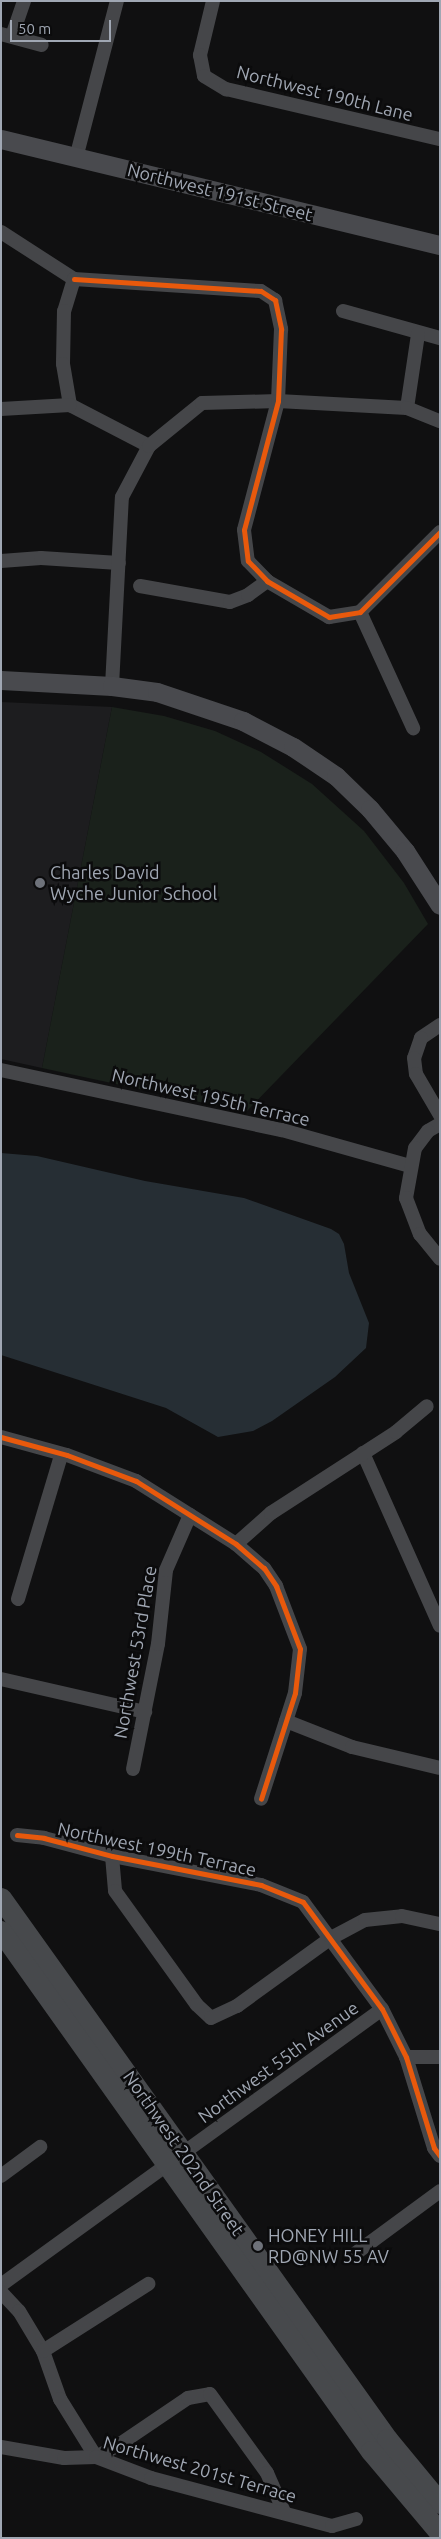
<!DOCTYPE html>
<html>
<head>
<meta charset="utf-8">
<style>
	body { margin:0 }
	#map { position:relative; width:441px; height:2539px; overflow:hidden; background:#101011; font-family:Ubuntu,sans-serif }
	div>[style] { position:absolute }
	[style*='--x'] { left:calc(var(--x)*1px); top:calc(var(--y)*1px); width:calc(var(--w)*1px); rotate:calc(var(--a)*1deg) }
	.built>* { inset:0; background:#1d1d1f }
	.green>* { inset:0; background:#1a211b }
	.water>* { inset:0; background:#262e34 }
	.street>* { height:14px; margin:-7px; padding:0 7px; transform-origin:7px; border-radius:7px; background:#454649 }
	.secondary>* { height:19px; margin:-9.5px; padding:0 9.5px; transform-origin:9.5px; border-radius:9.5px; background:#494a4e }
	.primary>* { height:21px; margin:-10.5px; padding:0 10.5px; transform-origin:10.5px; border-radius:10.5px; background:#47494c }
	.cycleway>* { height:5px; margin:-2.5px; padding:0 2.5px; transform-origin:2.5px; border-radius:2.5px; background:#e8590c }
	.dots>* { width:14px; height:14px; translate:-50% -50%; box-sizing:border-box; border:2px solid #0b0b0c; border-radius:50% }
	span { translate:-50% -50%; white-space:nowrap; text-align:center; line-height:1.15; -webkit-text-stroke:5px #0b0b0c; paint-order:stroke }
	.street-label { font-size:18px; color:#a0a7b3 }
	.poi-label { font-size:18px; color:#a0a7b3 }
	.left { translate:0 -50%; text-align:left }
	.frame { position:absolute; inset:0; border:2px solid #a0a7b3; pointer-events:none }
	.scale { position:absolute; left:10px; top:20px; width:101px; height:22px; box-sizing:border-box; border:2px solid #a0a7b3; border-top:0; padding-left:6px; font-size:15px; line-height:18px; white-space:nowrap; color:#a0a7b3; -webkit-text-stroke:4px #0b0b0c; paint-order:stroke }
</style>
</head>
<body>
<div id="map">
	<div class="built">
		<div style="clip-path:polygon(1px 702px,112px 707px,42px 1068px,1px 1059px)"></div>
	</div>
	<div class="green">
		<div style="clip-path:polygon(112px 707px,164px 716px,215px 731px,261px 752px,312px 784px,364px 831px,404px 883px,428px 924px,246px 1112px,42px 1068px)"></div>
	</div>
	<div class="water">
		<div style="clip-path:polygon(1px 1153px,37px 1156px,145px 1181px,244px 1198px,331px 1229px,339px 1234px,344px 1244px,349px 1273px,369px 1323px,366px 1348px,335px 1377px,272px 1421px,253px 1431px,218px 1437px,166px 1408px,1px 1355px)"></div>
	</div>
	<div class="street">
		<div style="--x:213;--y:1;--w:56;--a:103.5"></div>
		<div style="--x:200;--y:55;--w:21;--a:79"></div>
		<div style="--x:204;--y:76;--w:26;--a:31"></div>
		<div style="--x:226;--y:89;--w:220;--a:13.2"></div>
		<div style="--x:1;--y:34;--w:42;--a:15"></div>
		<div style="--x:12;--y:36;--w:37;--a:-71"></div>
		<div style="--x:76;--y:158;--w:162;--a:-75.4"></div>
		<div style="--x:1;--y:232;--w:87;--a:32.8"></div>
		<div style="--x:74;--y:279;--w:187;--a:3.7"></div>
		<div style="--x:261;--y:291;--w:17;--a:33"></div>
		<div style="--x:275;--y:300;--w:30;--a:78"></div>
		<div style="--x:281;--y:329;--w:72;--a:92.4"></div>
		<div style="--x:278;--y:401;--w:133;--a:104.8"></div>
		<div style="--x:244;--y:530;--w:31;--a:83"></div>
		<div style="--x:248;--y:561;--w:28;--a:46"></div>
		<div style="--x:267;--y:581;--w:72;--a:30.1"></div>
		<div style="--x:329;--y:617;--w:31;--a:-9"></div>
		<div style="--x:360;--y:612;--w:113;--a:-45"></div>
		<div style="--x:74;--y:279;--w:34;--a:107"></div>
		<div style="--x:64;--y:311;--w:53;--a:91.1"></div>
		<div style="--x:63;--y:364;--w:42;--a:80.3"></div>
		<div style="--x:70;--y:405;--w:89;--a:27.4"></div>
		<div style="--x:343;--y:311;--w:101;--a:15.6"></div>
		<div style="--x:407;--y:408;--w:75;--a:-81.5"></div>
		<div style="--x:1;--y:409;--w:69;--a:-3.3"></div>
		<div style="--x:1;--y:561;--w:40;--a:-4.3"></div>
		<div style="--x:41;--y:558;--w:78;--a:3.7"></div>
		<div style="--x:140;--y:586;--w:91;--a:10.1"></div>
		<div style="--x:230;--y:602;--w:19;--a:-21"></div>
		<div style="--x:248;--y:595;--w:24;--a:-36"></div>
		<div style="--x:360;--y:612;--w:128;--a:65.4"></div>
		<div style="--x:112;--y:686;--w:189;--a:-87"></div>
		<div style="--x:122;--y:497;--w:58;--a:-62.1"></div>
		<div style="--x:149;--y:446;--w:68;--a:-39.1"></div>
		<div style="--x:202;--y:403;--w:76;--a:-1.5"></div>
		<div style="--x:278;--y:401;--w:129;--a:3.1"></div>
		<div style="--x:407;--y:408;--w:35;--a:22"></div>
		<div style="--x:440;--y:1025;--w:23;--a:146"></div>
		<div style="--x:421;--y:1038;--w:21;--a:109"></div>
		<div style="--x:414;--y:1058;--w:16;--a:83"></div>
		<div style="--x:416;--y:1074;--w:48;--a:59.7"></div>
		<div style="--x:1;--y:1070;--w:287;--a:12.1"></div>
		<div style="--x:282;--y:1130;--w:133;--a:15.7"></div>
		<div style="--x:440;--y:1124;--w:14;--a:150"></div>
		<div style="--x:428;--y:1131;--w:21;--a:127"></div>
		<div style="--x:415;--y:1148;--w:51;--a:100.2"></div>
		<div style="--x:406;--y:1198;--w:39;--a:69"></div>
		<div style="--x:420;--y:1234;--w:32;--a:51"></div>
		<div style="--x:1;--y:1437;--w:68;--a:15.3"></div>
		<div style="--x:67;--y:1455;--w:74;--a:20.6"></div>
		<div style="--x:136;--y:1481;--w:118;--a:32.2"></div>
		<div style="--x:236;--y:1544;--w:37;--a:41"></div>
		<div style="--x:264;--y:1568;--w:22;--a:56"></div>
		<div style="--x:276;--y:1586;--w:67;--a:69.1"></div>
		<div style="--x:300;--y:1649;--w:44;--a:96.5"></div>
		<div style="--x:295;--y:1693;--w:111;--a:107.8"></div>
		<div style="--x:363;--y:1453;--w:189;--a:66"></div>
		<div style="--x:236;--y:1544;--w:47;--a:-41.5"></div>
		<div style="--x:271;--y:1513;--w:149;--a:-32.9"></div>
		<div style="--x:396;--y:1432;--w:40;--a:-40"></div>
		<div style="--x:18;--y:1599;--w:149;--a:-73.3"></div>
		<div style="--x:1;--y:1679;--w:148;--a:12.9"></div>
		<div style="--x:286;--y:1721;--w:71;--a:21.5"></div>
		<div style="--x:352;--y:1747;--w:90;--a:13.4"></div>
		<div style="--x:133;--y:1769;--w:127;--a:-78.7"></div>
		<div style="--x:158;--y:1644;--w:74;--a:-83.8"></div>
		<div style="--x:166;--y:1570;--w:60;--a:-66.4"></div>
		<div style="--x:17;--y:1835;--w:27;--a:6"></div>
		<div style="--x:44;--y:1838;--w:70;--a:14.8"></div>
		<div style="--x:112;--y:1856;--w:152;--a:11"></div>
		<div style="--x:261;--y:1885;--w:45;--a:22"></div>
		<div style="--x:303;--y:1902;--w:133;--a:53.6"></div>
		<div style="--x:382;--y:2009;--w:54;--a:63.4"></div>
		<div style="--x:406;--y:2057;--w:95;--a:72.9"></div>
		<div style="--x:434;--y:2148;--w:10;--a:53"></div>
		<div style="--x:112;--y:1856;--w:35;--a:85"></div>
		<div style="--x:115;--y:1891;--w:140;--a:54.3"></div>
		<div style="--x:197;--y:2005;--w:19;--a:43"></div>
		<div style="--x:211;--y:2018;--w:29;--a:-25"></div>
		<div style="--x:237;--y:2006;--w:116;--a:-35.9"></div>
		<div style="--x:331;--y:1938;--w:38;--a:-28"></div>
		<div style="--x:365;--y:1920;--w:37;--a:-6"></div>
		<div style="--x:402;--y:1916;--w:39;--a:12"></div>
		<div style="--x:406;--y:2057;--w:34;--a:0"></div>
		<div style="--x:1;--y:2176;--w:49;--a:-36.6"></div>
		<div style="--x:356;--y:2253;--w:104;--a:-36.4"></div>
		<div style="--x:1;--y:2285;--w:470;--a:-35.9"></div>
		<div style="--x:1;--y:2292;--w:26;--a:47"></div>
		<div style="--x:19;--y:2311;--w:47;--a:59"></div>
		<div style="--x:43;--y:2351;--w:51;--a:70.5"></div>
		<div style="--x:60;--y:2399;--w:68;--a:58.2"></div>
		<div style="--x:96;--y:2457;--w:27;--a:-28"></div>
		<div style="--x:120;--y:2444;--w:82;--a:-34.1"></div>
		<div style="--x:188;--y:2398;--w:22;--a:-10"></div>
		<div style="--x:210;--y:2394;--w:97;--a:54.2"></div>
		<div style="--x:267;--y:2473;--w:43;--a:66.4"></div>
		<div style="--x:43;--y:2351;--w:125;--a:-32.5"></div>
		<div style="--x:1;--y:2447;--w:64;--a:9.9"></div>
		<div style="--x:64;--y:2458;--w:32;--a:-2"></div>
		<div style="--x:96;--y:2457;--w:59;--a:20.9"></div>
		<div style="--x:151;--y:2478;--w:187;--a:14.9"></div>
		<div style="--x:332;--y:2526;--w:25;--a:-16"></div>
	</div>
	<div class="secondary">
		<div style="--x:1;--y:139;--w:452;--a:13.6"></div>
		<div style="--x:1;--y:680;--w:111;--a:3.1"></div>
		<div style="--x:112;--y:686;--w:45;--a:7.6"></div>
		<div style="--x:157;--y:692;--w:91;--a:18.6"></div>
		<div style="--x:243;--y:721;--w:56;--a:27.5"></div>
		<div style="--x:293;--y:747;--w:52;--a:34"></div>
		<div style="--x:336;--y:776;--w:47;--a:44.1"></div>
		<div style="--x:370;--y:809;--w:55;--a:50.2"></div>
		<div style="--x:405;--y:851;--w:64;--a:57.1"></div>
	</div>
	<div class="primary">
		<div style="--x:1;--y:1898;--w:665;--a:54.49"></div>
		<div style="--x:387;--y:2439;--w:83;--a:50.4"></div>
		<div style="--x:1;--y:1931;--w:638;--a:54.57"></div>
		<div style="--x:371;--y:2451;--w:107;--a:49.9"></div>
	</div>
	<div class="cycleway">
		<div style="--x:74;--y:279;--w:187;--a:3.7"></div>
		<div style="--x:261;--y:291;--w:17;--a:33"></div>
		<div style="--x:275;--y:300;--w:30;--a:78"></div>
		<div style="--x:281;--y:329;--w:72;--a:92.4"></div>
		<div style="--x:278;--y:401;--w:133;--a:104.8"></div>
		<div style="--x:244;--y:530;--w:31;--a:83"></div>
		<div style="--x:248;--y:561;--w:28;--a:46"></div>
		<div style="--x:267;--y:581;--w:72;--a:30.1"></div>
		<div style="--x:329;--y:617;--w:31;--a:-9"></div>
		<div style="--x:360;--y:612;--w:113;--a:-45"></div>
		<div style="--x:1;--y:1437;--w:68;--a:15.3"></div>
		<div style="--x:67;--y:1455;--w:74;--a:20.6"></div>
		<div style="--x:136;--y:1481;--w:118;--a:32.2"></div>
		<div style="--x:236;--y:1544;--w:37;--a:41"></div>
		<div style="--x:264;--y:1568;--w:22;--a:56"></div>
		<div style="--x:276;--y:1586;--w:67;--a:69.1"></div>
		<div style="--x:300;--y:1649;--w:44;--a:96.5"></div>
		<div style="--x:295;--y:1693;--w:111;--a:107.8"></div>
		<div style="--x:17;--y:1835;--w:27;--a:6"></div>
		<div style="--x:44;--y:1838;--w:70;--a:14.8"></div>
		<div style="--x:112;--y:1856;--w:152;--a:11"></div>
		<div style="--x:261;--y:1885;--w:45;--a:22"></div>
		<div style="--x:303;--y:1902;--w:133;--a:53.6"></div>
		<div style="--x:382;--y:2009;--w:54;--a:63.4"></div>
		<div style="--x:406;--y:2057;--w:95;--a:72.9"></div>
		<div style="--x:434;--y:2148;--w:10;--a:53"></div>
	</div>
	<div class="dots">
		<div style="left:40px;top:883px;background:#6e727a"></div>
		<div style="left:258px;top:2246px;background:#6e727a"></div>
	</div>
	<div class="street-label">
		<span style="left:325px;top:93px;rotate:14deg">Northwest 190th Lane</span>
		<span style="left:220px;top:192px;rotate:14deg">Northwest 191st Street</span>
		<span style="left:211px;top:1097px;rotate:13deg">Northwest 195th Terrace</span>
		<span style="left:135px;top:1652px;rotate:-80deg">Northwest 53rd Place</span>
		<span style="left:157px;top:1849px;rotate:12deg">Northwest 199th Terrace</span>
		<span style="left:278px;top:2062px;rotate:-36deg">Northwest 55th Avenue</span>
		<span style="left:184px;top:2153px;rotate:55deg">Northwest 202nd Street</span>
		<span style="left:200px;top:2469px;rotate:16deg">Northwest 201st Terrace</span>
	</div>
	<div class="poi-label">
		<span class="left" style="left:50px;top:883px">Charles David<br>Wyche Junior School</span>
		<span class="left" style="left:268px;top:2246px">HONEY HILL<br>RD@NW 55 AV</span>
	</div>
	<div class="frame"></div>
	<div class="scale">50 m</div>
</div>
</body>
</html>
